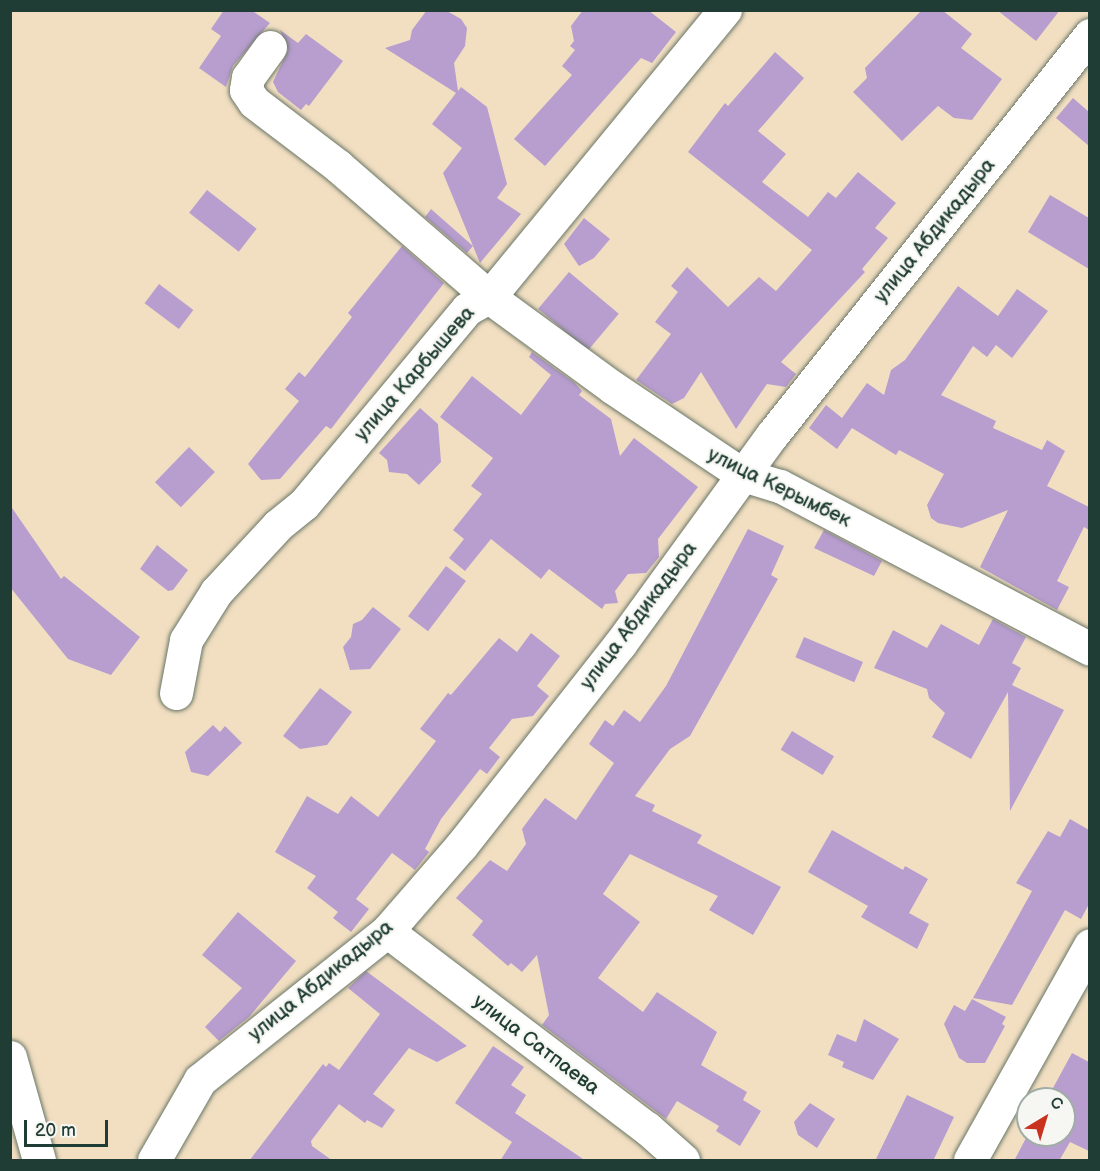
<!DOCTYPE html>
<html>
<head>
<meta charset="utf-8">
<style>
	body { margin:0 }
	#map { position:relative; width:1100px; height:1171px; overflow:hidden; background:#f2dfc2; font-family:"Balsamiq Sans",sans-serif }
	div>[style] { position:absolute }
	[style*='--x'] { left:calc(var(--x)*1px); top:calc(var(--y)*1px); width:calc(var(--w)*1px); rotate:calc(var(--a)*1deg) }
	.building>* { inset:0; background:#b79ecf; transform-origin:0 0 }
	.roads { filter:drop-shadow(0 0 2px #697666) drop-shadow(0 0 2px #697666) }
	.minor>* { height:33px; margin:-16.5px; padding:0 16.5px; transform-origin:16.5px; border-radius:16.5px; background:#fff }
	span { translate:-50% -50%; white-space:nowrap; text-align:center; line-height:1.15; -webkit-text-stroke:4.5px #f6f6f2; paint-order:stroke }
	.street-label { font-size:20px; color:#1f3d34 }
	.frame { position:absolute; inset:0; border:12px solid #1f3d34; pointer-events:none }
	.north { position:absolute; left:1016px; top:1087px; width:60px; height:60px; box-sizing:border-box; background:#f6f6f2; border:2px solid #a0aca6; border-radius:50%; rotate:38deg; font-size:16px; font-weight:700; line-height:24px; text-align:center; color:#1f3d34 }
	.north::after { content:''; display:block; margin:auto; width:21px; height:27px; background:#c8321e; clip-path:polygon(50% 0,100% 100%,50% 72%,0 100%) }
	.scale { position:absolute; left:24px; top:1120px; width:84px; height:27px; box-sizing:border-box; border:3px solid #1f3d34; border-top:0; padding-left:8px; font-size:18px; line-height:21px; white-space:nowrap; color:#1f3d34; -webkit-text-stroke:4px #f6f6f2; paint-order:stroke }
</style>
</head>
<body>
<div id="map">
	<div class="building">
		<div style="clip-path:polygon(224px 10px,251px 10px,270px 23px,233px 66px,226px 87px,199px 68px,221px 36px,211px 29px)"></div>
		<div style="clip-path:polygon(427px 10px,447px 11px,461px 19px,467px 28px,465px 46px,454px 63px,458px 91px,461px 87px,487px 107px,507px 184px,497px 198px,521px 214px,480px 263px,473px 246px,467px 253px,425px 217px,431px 209px,473px 246px,443px 173px,462px 148px,432px 124px,456px 93px,385px 48px,410px 40px,412px 30px)"></div>
		<div style="clip-path:polygon(583px 10px,648px 10px,676px 32px,652px 63px,641px 58px,545px 166px,514px 139px,572px 75px,562px 66px,575px 50px,570px 46px,574px 41px,571px 26px)"></div>
		<div style="clip-path:polygon(922px 10px,942px 10px,972px 34px,961px 48px,1002px 79px,972px 120px,954px 118px,938px 106px,902px 141px,853px 92px,867px 78px,865px 68px)"></div>
		<div style="clip-path:polygon(997px 10px,1060px 10px,1036px 41px)"></div>
		<div style="clip-path:polygon(280px 30px,298px 43px,306px 34px,343px 61px,309px 106px,306px 104px,301px 110px,278px 92px,273px 82px,288px 50px)"></div>
		<div style="clip-path:polygon(775px 52px,804px 78px,758px 131px,786px 154px,762px 182px,808px 217px,828px 192px,836px 198px,858px 172px,896px 203px,875px 228px,888px 238px,862px 269px,865px 272px,781px 362px,796px 374px,786px 387px,767px 384px,736px 429px,701px 372px,684px 398px,672px 404px,636px 380px,671px 334px,655px 322px,678px 292px,671px 286px,687px 267px,728px 307px,759px 277px,776px 291px,812px 250px,688px 152px,725px 103px,728px 106px)"></div>
		<div style="clip-path:polygon(1073px 98px,1089px 112px,1089px 146px,1056px 118px)"></div>
		<div style="left:207px;top:190px;width:63px;height:29px;rotate:38deg"></div>
		<div style="clip-path:polygon(1050px 195px,1089px 218px,1089px 269px,1028px 232px)"></div>
		<div style="clip-path:polygon(584px 218px,610px 239px,594px 258px,579px 266px,564px 244px)"></div>
		<div style="clip-path:polygon(402px 246px,444px 283px,331px 429px,326px 426px,280px 479px,261px 480px,248px 464px,299px 401px,285px 389px,299px 372px,305px 377px,352px 317px,348px 313px)"></div>
		<div style="left:569px;top:272px;width:65px;height:48px;rotate:40deg"></div>
		<div style="left:159px;top:284px;width:43px;height:24px;rotate:37deg"></div>
		<div style="clip-path:polygon(958px 286px,998px 316px,1017px 289px,1048px 311px,1012px 358px,996px 345px,987px 357px,973px 346px,941px 395px,996px 421px,993px 428px,1042px 450px,1047px 440px,1065px 451px,1047px 486px,1089px 507px,1089px 530px,1084px 527px,1057px 581px,1069px 587px,1057px 610px,980px 567px,1008px 510px,962px 528px,938px 523px,931px 518px,927px 505px,944px 474px,899px 450px,896px 455px,852px 428px,837px 449px,809px 428px,826px 405px,842px 418px,867px 383px,884px 395px,891px 370px,905px 360px)"></div>
		<div style="clip-path:polygon(532px 352px,575px 383px,582px 391px,579px 395px,611px 419px,620px 456px,634px 438px,698px 487px,658px 539px,659px 557px,646px 573px,628px 574px,615px 591px,618px 603px,605px 604px,602px 609px,549px 569px,541px 579px,491px 539px,465px 571px,449px 558px,464px 539px,453px 530px,482px 494px,471px 486px,493px 458px,440px 417px,472px 376px,521px 415px,551px 375px,529px 357px)"></div>
		<div style="clip-path:polygon(420px 408px,438px 424px,441px 462px,419px 485px,407px 474px,389px 472px,387px 460px,379px 453px)"></div>
		<div style="left:189px;top:447px;width:36px;height:49px;rotate:44deg"></div>
		<div style="clip-path:polygon(10px 505px,61px 579px,64px 576px,140px 637px,111px 675px,68px 659px,10px 587px)"></div>
		<div style="clip-path:polygon(748px 529px,784px 546px,771px 575px,778px 579px,690px 736px,670px 749px,635px 796px,655px 805px,652px 811px,702px 835px,697px 843px,781px 887px,753px 935px,709px 910px,718px 896px,630px 854px,603px 894px,640px 922px,598px 978px,643px 1012px,657px 992px,717px 1032px,701px 1065px,747px 1092px,743px 1100px,761px 1111px,740px 1146px,716px 1131px,719px 1126px,677px 1101px,666px 1119px,542px 1025px,549px 1015px,537px 955px,522px 972px,511px 963px,508px 966px,472px 935px,483px 921px,456px 898px,490px 860px,507px 871px,526px 844px,522px 829px,545px 798px,576px 820px,614px 763px,589px 744px,605px 720px,613px 726px,624px 710px,640px 722px,666px 686px)"></div>
		<div style="clip-path:polygon(824px 530px,882px 561px,874px 576px,814px 548px)"></div>
		<div style="clip-path:polygon(157px 545px,188px 570px,173px 590px,168px 591px,140px 569px)"></div>
		<div style="left:446px;top:566px;width:25px;height:63px;rotate:37deg"></div>
		<div style="clip-path:polygon(373px 607px,401px 629px,370px 669px,350px 670px,343px 647px,351px 637px,353px 624px,362px 620px)"></div>
		<div style="clip-path:polygon(993px 619px,1026px 637px,1012px 663px,1021px 668px,1012px 685px,1064px 710px,1010px 811px,1008px 692px,971px 759px,932px 737px,945px 713px,929px 698px,927px 689px,874px 668px,893px 630px,927px 648px,941px 624px,979px 645px)"></div>
		<div style="clip-path:polygon(531px 633px,560px 656px,537px 686px,549px 696px,533px 716px,512px 719px,489px 748px,500px 757px,487px 774px,480px 769px,441px 819px,425px 849px,429px 852px,415px 870px,392px 853px,356px 899px,369px 909px,351px 932px,333px 918px,338px 912px,307px 888px,316px 876px,275px 852px,307px 796px,338px 814px,351px 796px,378px 817px,436px 741px,420px 729px,448px 693px,451px 695px,499px 638px,517px 652px)"></div>
		<div style="left:804px;top:637px;width:64px;height:22px;rotate:23deg"></div>
		<div style="clip-path:polygon(320px 688px,352px 712px,327px 745px,300px 749px,283px 736px)"></div>
		<div style="clip-path:polygon(213px 725px,220px 732px,225px 726px,242px 743px,208px 776px,191px 772px,185px 752px)"></div>
		<div style="left:792px;top:731px;width:49px;height:22px;rotate:31deg"></div>
		<div style="clip-path:polygon(1070px 819px,1089px 830px,1089px 904px,1081px 919px,1065px 910px,1012px 1005px,973px 998px,1032px 891px,1016px 883px,1048px 831px,1060px 837px)"></div>
		<div style="clip-path:polygon(832px 830px,903px 870px,905px 866px,928px 879px,909px 913px,929px 924px,917px 949px,861px 917px,868px 906px,808px 872px)"></div>
		<div style="clip-path:polygon(238px 912px,296px 961px,249px 1017px,219px 1041px,205px 1027px,242px 988px,202px 955px)"></div>
		<div style="clip-path:polygon(366px 971px,467px 1046px,437px 1062px,409px 1048px,373px 1094px,395px 1110px,382px 1128px,367px 1120px,365px 1123px,339px 1104px,311px 1141px,312px 1146px,333px 1161px,249px 1161px,323px 1064px,326px 1067px,329px 1063px,339px 1070px,380px 1014px,348px 988px)"></div>
		<div style="clip-path:polygon(972px 999px,1006px 1017px,1002px 1024px,1005px 1026px,985px 1063px,967px 1063px,959px 1058px,944px 1024px,954px 1005px,965px 1011px)"></div>
		<div style="clip-path:polygon(864px 1019px,899px 1039px,873px 1080px,842px 1067px,844px 1062px,828px 1055px,837px 1034px,856px 1042px)"></div>
		<div style="clip-path:polygon(493px 1046px,524px 1067px,511px 1085px,526px 1095px,515px 1113px,586px 1161px,500px 1161px,512px 1142px,455px 1103px)"></div>
		<div style="clip-path:polygon(1072px 1053px,1089px 1062px,1089px 1151px,1070px 1142px,1059px 1161px,1014px 1161px,1028px 1134px,1064px 1135px,1064px 1099px,1047px 1099px)"></div>
		<div style="clip-path:polygon(907px 1095px,954px 1117px,933px 1161px,875px 1161px)"></div>
		<div style="clip-path:polygon(810px 1103px,835px 1119px,817px 1148px,798px 1135px,794px 1122px)"></div>
	</div>
	<div class="roads">
		<div class="minor">
			<div style="--x:270;--y:47;--w:37;--a:126"></div>
			<div style="--x:248;--y:77;--w:13;--a:99"></div>
			<div style="--x:246;--y:90;--w:14;--a:56"></div>
			<div style="--x:254;--y:102;--w:106;--a:37.3"></div>
			<div style="--x:338;--y:166;--w:200;--a:40.9"></div>
			<div style="--x:489;--y:297;--w:152;--a:36.2"></div>
			<div style="--x:612;--y:387;--w:158;--a:33.9"></div>
			<div style="--x:743;--y:475;--w:39;--a:17"></div>
			<div style="--x:780;--y:486;--w:350;--a:27.7"></div>
			<div style="--x:176;--y:693;--w:54;--a:-79.3"></div>
			<div style="--x:186;--y:640;--w:57;--a:-58"></div>
			<div style="--x:216;--y:592;--w:91;--a:-47.2"></div>
			<div style="--x:278;--y:525;--w:33;--a:-39"></div>
			<div style="--x:304;--y:504;--w:254;--a:-50.1"></div>
			<div style="--x:467;--y:309;--w:25;--a:-29"></div>
			<div style="--x:489;--y:297;--w:372;--a:-50.6"></div>
			<div style="--x:387;--y:931;--w:326;--a:37.2"></div>
			<div style="--x:647;--y:1128;--w:48;--a:41.6"></div>
			<div style="--x:10;--y:1057;--w:107;--a:74.3"></div>
			<div style="--x:154;--y:1160;--w:92;--a:-60.1"></div>
			<div style="--x:200;--y:1080;--w:239;--a:-38.5"></div>
			<div style="--x:387;--y:931;--w:113;--a:-49"></div>
			<div style="--x:461;--y:846;--w:257;--a:-51.8"></div>
			<div style="--x:620;--y:644;--w:258;--a:-54"></div>
			<div style="--x:772;--y:435;--w:511;--a:-51.52"></div>
			<div style="--x:970;--y:1160;--w:246;--a:-60.8"></div>
		</div>
	</div>
	<div class="street-label">
		<span style="left:935px;top:231px;rotate:-51deg">улица Абдикадыра</span>
		<span style="left:415px;top:374px;rotate:-49deg">улица Карбышева</span>
		<span style="left:779px;top:488px;rotate:26deg">улица Керымбек</span>
		<span style="left:639px;top:616px;rotate:-53deg">улица Абдикадыра</span>
		<span style="left:321px;top:981px;rotate:-39deg">улица Абдикадыра</span>
		<span style="left:536px;top:1045px;rotate:37deg">улица Сатпаева</span>
	</div>
	<div class="frame"></div>
	<div class="north">С</div>
	<div class="scale">20 m</div>
</div>
</body>
</html>
